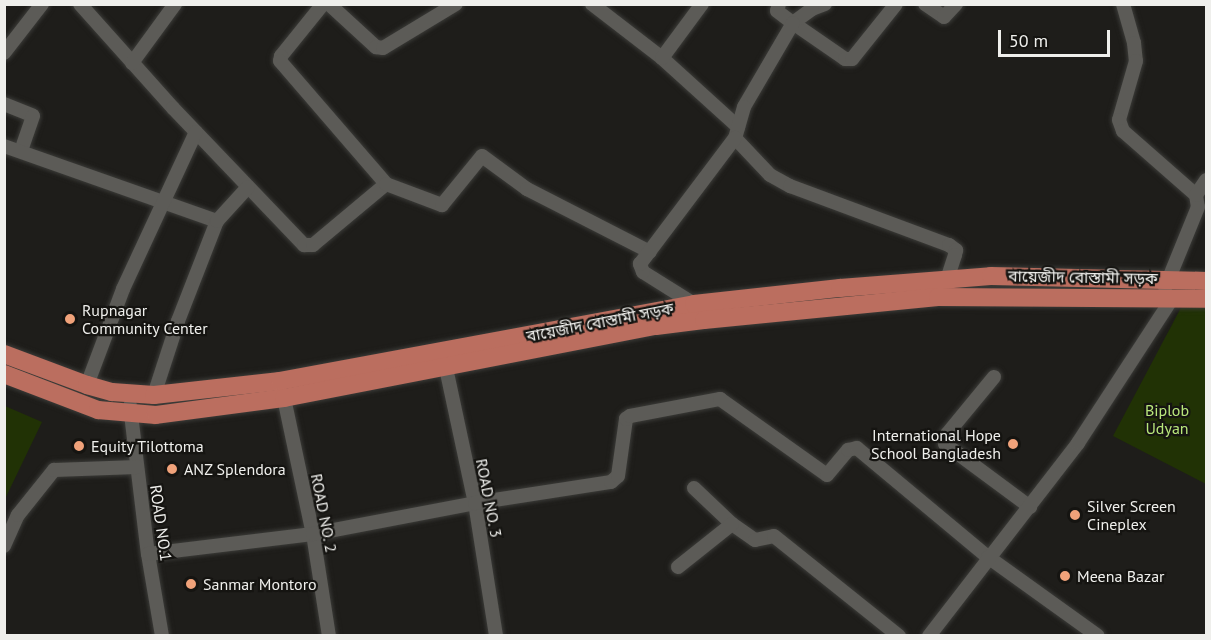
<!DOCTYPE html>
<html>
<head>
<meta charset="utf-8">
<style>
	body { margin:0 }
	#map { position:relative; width:1211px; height:640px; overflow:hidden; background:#1e1d1a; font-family:"PT Sans","Noto Sans Bengali",sans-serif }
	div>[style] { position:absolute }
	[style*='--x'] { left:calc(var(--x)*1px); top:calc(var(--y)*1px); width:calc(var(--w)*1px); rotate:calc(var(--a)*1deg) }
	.green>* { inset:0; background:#213205 }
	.roads { filter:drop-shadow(0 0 2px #3b3b38) drop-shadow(0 0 2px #3b3b38) }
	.street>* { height:14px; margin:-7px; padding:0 7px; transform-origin:7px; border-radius:7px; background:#5c5b57 }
	.primary>* { height:18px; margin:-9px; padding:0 9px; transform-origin:9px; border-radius:9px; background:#bb6e5f }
	.dots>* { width:16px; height:16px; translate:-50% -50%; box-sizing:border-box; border:3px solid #151411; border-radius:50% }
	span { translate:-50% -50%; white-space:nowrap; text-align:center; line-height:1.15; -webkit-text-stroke:4.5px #151411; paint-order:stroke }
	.street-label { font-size:16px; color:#efefec }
	.poi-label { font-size:16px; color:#efefec }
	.left { translate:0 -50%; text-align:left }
	.right { translate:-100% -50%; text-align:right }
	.park-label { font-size:16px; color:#b8e67b }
	.frame { position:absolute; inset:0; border:6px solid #efefec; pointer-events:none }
	.scale { position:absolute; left:998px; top:30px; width:112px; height:27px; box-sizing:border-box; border:3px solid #efefec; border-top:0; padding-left:8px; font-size:18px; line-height:21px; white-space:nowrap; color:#efefec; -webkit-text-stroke:4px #151411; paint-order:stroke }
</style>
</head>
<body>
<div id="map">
	<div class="green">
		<div style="clip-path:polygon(1184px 302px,1206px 305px,1206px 484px,1113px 436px)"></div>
		<div style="clip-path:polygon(5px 406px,42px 422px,5px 499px)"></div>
	</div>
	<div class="roads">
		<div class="street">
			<div style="--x:80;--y:4;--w:140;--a:48.2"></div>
			<div style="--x:173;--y:108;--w:190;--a:46.3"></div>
			<div style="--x:304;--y:245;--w:9;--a:0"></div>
			<div style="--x:313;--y:245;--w:95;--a:-39.9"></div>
			<div style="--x:323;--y:4;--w:67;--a:128.9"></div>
			<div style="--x:281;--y:56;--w:5;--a:101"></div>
			<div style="--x:280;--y:61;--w:162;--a:49.2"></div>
			<div style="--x:386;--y:184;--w:60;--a:20.6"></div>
			<div style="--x:442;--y:205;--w:63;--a:-50.8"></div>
			<div style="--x:482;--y:156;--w:56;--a:36.3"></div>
			<div style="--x:527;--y:189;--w:138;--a:27.1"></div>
			<div style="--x:329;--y:4;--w:64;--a:42.5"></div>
			<div style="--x:376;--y:47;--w:7;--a:8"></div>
			<div style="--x:383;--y:48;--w:85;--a:-31.1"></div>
			<div style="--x:592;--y:4;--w:88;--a:37.6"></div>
			<div style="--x:662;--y:58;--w:103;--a:42.2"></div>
			<div style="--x:779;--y:4;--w:7;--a:106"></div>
			<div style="--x:777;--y:11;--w:20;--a:37"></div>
			<div style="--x:793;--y:23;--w:63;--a:34.7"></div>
			<div style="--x:845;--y:59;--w:7;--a:0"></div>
			<div style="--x:852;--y:59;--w:70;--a:-51.3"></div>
			<div style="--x:825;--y:4;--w:14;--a:159"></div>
			<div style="--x:812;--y:9;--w:24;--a:144"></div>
			<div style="--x:793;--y:23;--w:97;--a:120.3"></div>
			<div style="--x:744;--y:107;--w:32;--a:106"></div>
			<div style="--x:735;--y:138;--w:51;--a:46.6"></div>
			<div style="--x:770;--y:175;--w:23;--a:29"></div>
			<div style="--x:790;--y:186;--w:170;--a:20.4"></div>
			<div style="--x:949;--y:245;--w:9;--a:36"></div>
			<div style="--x:956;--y:250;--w:5;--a:101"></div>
			<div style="--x:955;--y:255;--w:25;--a:108"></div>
			<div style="--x:925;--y:4;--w:23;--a:34"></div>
			<div style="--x:944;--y:17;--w:18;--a:-47"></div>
			<div style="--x:1123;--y:4;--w:41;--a:74.2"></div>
			<div style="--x:1134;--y:43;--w:18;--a:84"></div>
			<div style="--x:1136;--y:61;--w:61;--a:106.1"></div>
			<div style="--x:1119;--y:120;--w:12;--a:70"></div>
			<div style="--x:1123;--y:131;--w:97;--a:41.2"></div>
			<div style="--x:1196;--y:195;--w:12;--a:81"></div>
			<div style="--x:1198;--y:207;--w:87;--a:112.2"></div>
			<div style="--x:4;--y:53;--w:62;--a:-52.2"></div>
			<div style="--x:662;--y:58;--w:67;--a:-53.5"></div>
			<div style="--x:132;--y:63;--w:73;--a:-53.9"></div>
			<div style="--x:4;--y:104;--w:31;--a:22"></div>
			<div style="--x:33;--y:116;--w:36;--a:109"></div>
			<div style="--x:4;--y:146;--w:226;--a:19.4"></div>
			<div style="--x:1196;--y:195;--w:18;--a:-56"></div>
			<div style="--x:694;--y:304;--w:60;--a:-147.9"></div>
			<div style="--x:643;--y:272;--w:9;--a:-111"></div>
			<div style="--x:640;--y:264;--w:158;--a:-53"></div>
			<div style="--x:446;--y:368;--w:138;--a:77.9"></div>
			<div style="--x:475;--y:503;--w:135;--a:81"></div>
			<div style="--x:994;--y:377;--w:74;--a:129.5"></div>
			<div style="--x:947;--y:434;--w:10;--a:101"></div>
			<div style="--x:945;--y:444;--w:106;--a:36.5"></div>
			<div style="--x:87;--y:385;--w:103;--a:-69.4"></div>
			<div style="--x:123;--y:289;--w:173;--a:-65.1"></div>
			<div style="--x:154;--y:395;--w:78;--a:-72"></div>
			<div style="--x:178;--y:321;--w:107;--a:-68.7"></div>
			<div style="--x:217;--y:221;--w:46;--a:-47.6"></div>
			<div style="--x:284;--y:398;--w:139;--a:78"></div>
			<div style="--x:313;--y:534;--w:103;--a:81.1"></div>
			<div style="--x:130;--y:406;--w:149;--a:83.1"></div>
			<div style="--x:148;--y:554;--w:83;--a:80.3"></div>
			<div style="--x:694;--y:488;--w:52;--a:43.5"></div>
			<div style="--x:732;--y:524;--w:28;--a:35"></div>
			<div style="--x:755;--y:540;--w:19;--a:-12"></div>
			<div style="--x:774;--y:536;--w:160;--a:38.7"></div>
			<div style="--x:4;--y:546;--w:34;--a:-66"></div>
			<div style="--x:18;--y:515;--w:58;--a:-51.3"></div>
			<div style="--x:54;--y:470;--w:83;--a:-2.1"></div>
			<div style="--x:148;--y:554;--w:166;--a:-6.9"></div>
			<div style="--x:313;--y:534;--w:165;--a:-10.8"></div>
			<div style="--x:475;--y:503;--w:138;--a:-8.8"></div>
			<div style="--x:611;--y:482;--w:9;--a:-41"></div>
			<div style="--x:618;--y:476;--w:58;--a:-82"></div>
			<div style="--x:626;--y:419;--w:5;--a:-37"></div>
			<div style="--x:630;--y:416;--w:92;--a:-10.7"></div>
			<div style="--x:720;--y:399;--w:131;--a:35.4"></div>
			<div style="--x:827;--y:475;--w:33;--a:-50"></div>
			<div style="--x:848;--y:450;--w:9;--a:-13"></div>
			<div style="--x:857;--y:448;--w:170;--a:39.8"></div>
			<div style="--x:988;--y:557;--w:135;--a:35.7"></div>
			<div style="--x:678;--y:567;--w:69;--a:-38.5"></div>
			<div style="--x:929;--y:636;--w:244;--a:-52.3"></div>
			<div style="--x:1078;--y:443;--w:172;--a:-56.9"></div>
		</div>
		<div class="primary">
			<div style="--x:4;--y:354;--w:89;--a:20.5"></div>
			<div style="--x:87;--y:385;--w:26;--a:16"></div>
			<div style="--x:112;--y:392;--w:42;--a:4.1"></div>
			<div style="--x:154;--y:395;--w:127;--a:-6.3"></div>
			<div style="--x:280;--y:381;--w:421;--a:-10.5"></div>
			<div style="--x:694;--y:304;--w:147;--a:-6.3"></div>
			<div style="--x:840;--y:288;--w:151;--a:-4.5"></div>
			<div style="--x:991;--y:276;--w:215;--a:1.3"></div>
			<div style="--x:4;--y:374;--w:101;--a:21"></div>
			<div style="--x:98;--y:410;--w:58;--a:4.9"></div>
			<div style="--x:156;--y:415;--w:129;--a:-7.6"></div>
			<div style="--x:284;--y:398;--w:379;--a:-11"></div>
			<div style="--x:656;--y:326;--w:48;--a:-7.1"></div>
			<div style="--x:704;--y:320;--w:235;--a:-5.6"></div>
			<div style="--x:938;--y:297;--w:268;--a:0.4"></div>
		</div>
	</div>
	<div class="dots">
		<div style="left:70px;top:319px;background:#f0a27a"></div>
		<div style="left:1013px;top:444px;background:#f0a27a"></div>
		<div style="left:79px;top:446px;background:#f0a27a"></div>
		<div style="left:172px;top:469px;background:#f0a27a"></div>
		<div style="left:1075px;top:515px;background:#f0a27a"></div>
		<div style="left:1065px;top:576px;background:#f0a27a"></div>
		<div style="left:191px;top:584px;background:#f0a27a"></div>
	</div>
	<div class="street-label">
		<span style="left:1083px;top:277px;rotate:1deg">বায়েজীদ বোস্তামী সড়ক</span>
		<span style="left:600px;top:322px;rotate:-11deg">বায়েজীদ বোস্তামী সড়ক</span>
		<span style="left:489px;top:498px;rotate:79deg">ROAD NO. 3</span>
		<span style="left:324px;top:513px;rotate:79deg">ROAD NO. 2</span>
		<span style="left:161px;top:523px;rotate:82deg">ROAD NO.1</span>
	</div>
	<div class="poi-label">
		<span class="left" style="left:82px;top:319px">Rupnagar<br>Community Center</span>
		<span class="right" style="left:1001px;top:444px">International Hope<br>School Bangladesh</span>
		<span class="left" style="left:91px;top:446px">Equity Tilottoma</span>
		<span class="left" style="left:184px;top:469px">ANZ Splendora</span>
		<span class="left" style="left:1087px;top:515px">Silver Screen<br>Cineplex</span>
		<span class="left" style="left:1077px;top:576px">Meena Bazar</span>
		<span class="left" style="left:203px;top:584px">Sanmar Montoro</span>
	</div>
	<div class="park-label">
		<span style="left:1167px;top:419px">Biplob<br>Udyan</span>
	</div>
	<div class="frame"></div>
	<div class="scale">50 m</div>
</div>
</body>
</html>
